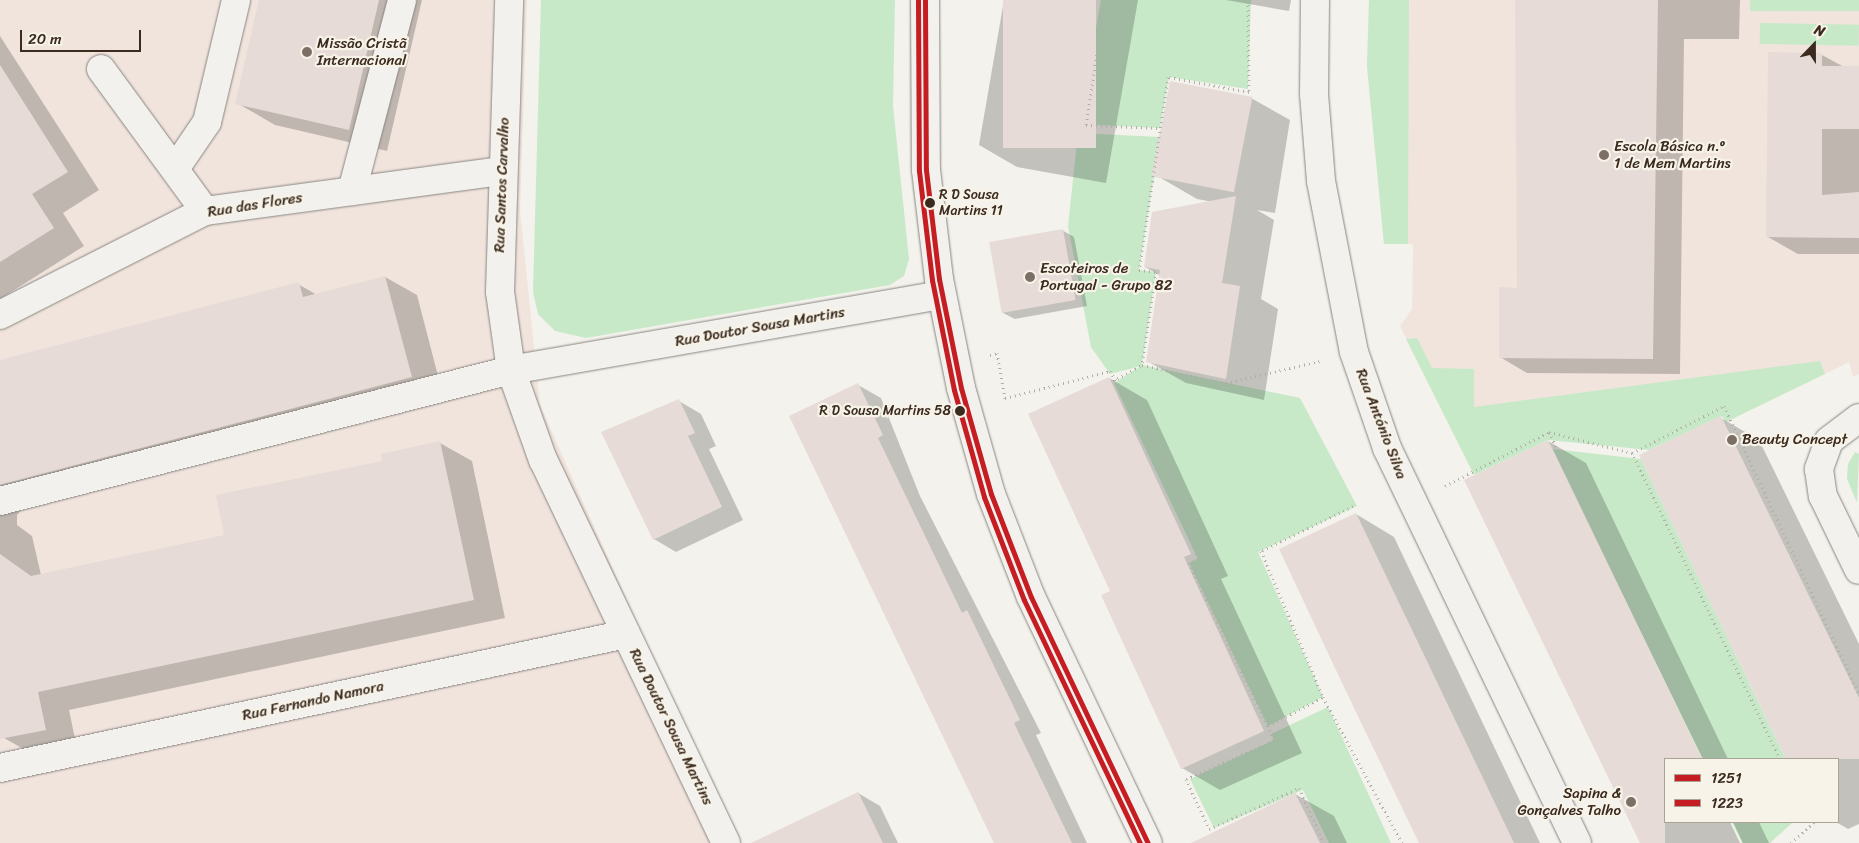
<!DOCTYPE html>
<html>
<head>
<meta charset="utf-8">
<style>
	body { margin:0 }
	#map { position:relative; width:1859px; height:843px; overflow:hidden; background:#f4f2ec; font-family:Sriracha,sans-serif }
	div>[style] { position:absolute }
	[style*='--x'] { left:calc(var(--x)*1px); top:calc(var(--y)*1px); width:calc(var(--w)*1px); rotate:calc(var(--a)*1deg) }
	.built>* { inset:0; background:#f1e4dd }
	.green>* { inset:0; background:#c7e9c8; transform-origin:0 0 }
	.shadow>* { inset:0; background:#0003 }
	.building>* { inset:0; background:#e7dbd7; transform-origin:0 0 }
	.path>* { height:3px; margin-top:-1.5px; transform-origin:0; background:repeating-linear-gradient(90deg,#b1aeaa 0 1px,transparent 0 5px) }
	.roads { filter:drop-shadow(0 0 1px #898580) drop-shadow(0 0 1px #898580) }
	.minor>* { height:28px; margin:-14px; padding:0 14px; transform-origin:14px; border-radius:14px; background:#f2f1ed }
	.bus-1>* { height:5px; margin:-2.5px; padding:0 2.5px; transform-origin:2.5px; border-radius:2.5px; background:#c61d23 }
	.bus-2>* { height:5px; margin:-2.5px; padding:0 2.5px; transform-origin:2.5px; border-radius:2.5px; background:#c61d23 }
	.dots>* { width:14px; height:14px; translate:-50% -50%; box-sizing:border-box; border:2px solid #f7f3e8; border-radius:50% }
	span { translate:-50% -50%; white-space:nowrap; text-align:center; line-height:1.15; -webkit-text-stroke:4.5px #f7f3e8; paint-order:stroke }
	.bus-label { font-size:14px; color:#3b2a1e }
	.left { translate:0 -50%; text-align:left }
	.right { translate:-100% -50%; text-align:right }
	.poi-label { font-size:15px; color:#3b2a1e }
	.street-label { font-size:15px; color:#3b2a1e }
	.legend { position:absolute; left:1664px; top:758px; width:175px; height:65px; box-sizing:border-box; background:#f7f3e8; border:1px solid #aca397; margin:0; padding:6px 9px; list-style:none; font-size:15px; color:#3b2a1e }
	.legend li { display:flex; align-items:center; gap:10px; height:25px }
	.legend b { width:25px; border:1px solid #aca397 }
	.north { position:absolute; left:1789px; top:20px; width:50px; height:50px; -webkit-text-stroke:4px #f7f3e8; paint-order:stroke; rotate:22deg; font-size:14px; font-weight:700; line-height:20px; text-align:center; color:#3b2a1e }
	.north::after { content:''; display:block; margin:auto; width:18px; height:22px; background:#3b2a1e; clip-path:polygon(50% 0,100% 100%,50% 72%,0 100%) }
	.scale { position:absolute; left:20px; top:30px; width:121px; height:22px; box-sizing:border-box; border:2px solid #3b2a1e; border-top:0; padding-left:6px; font-size:15px; line-height:18px; white-space:nowrap; color:#3b2a1e; -webkit-text-stroke:4px #f7f3e8; paint-order:stroke }
</style>
</head>
<body>
<div id="map">
	<div class="built">
		<div style="clip-path:polygon(0 0,527px 0,520px 210px,540px 405px,735px 843px,0 843px)"></div>
		<div style="clip-path:polygon(1369px 0,1859px 0,1859px 374px,1853px 377px,1849px 362px,1825px 374px,1450px 424px,1400px 326px,1412px 309px,1413px 244px,1384px 244px,1367px 66px)"></div>
	</div>
	<div class="green">
		<div style="clip-path:polygon(541px 0,895px 0,893px 106px,909px 259px,904px 276px,890px 285px,586px 338px,555px 331px,538px 314px,533px 292px)"></div>
		<div style="clip-path:polygon(1101px 0,1251px 0,1248px 89px,1169px 77px,1160px 128px,1079px 124px)"></div>
		<div style="clip-path:polygon(1369px 0,1409px 0,1408px 244px,1384px 244px,1367px 66px)"></div>
		<div style="left:1750px;top:0;width:109px;height:11px"></div>
		<div style="left:1760px;top:23px;width:99px;height:21px;rotate:1deg"></div>
		<div style="clip-path:polygon(1078px 133px,1160px 137px,1139px 270px,1156px 272px,1142px 365px,1300px 398px,1357px 506px,1258px 552px,1323px 697px,1268px 726px,1189px 563px,1198px 559px,1114px 383px,1141px 366px,1110px 374px,1091px 347px,1068px 226px)"></div>
		<div style="clip-path:polygon(1417px 338px,1432px 368px,1474px 369px,1474px 407px,1820px 361px,1825px 374px,1726px 422px,1722px 416px,1649px 450px,1548px 440px,1474px 475px,1406px 339px)"></div>
		<div style="clip-path:polygon(1553px 449px,1641px 459px,1786px 759px,1702px 759px)"></div>
		<div style="clip-path:polygon(1855px 452px,1859px 454px,1857px 503px,1847px 479px,1848px 464px)"></div>
		<div style="clip-path:polygon(1328px 707px,1391px 843px,1329px 843px,1303px 790px,1214px 828px,1190px 779px,1274px 740px,1271px 734px)"></div>
		<div style="clip-path:polygon(1732px 822px,1793px 822px,1770px 843px,1742px 843px)"></div>
	</div>
	<div class="shadow">
		<div style="clip-path:polygon(260px 0,422px 0,387px 151px,275px 125px,237px 103px)"></div>
		<div style="clip-path:polygon(1004px 0,1138px 0,1106px 183px,1017px 167px,979px 145px)"></div>
		<div style="clip-path:polygon(1226px 0,1291px 0,1289px 11px)"></div>
		<div style="clip-path:polygon(1517px 0,1740px 0,1739px 39px,1684px 39px,1680px 374px,1527px 373px,1500px 357px,1518px 289px)"></div>
		<div style="clip-path:polygon(0 36px,99px 190px,63px 213px,84px 246px,0 299px)"></div>
		<div style="clip-path:polygon(1769px 54px,1822px 55px,1844px 67px,1859px 67px,1859px 254px,1798px 254px,1768px 237px)"></div>
		<div style="clip-path:polygon(1251px 98px,1290px 120px,1275px 213px,1257px 210px,1274px 220px,1261px 299px,1278px 309px,1264px 400px,1186px 383px,1147px 361px,1161px 276px,1145px 267px,1213px 202px,1197px 199px,1159px 177px)"></div>
		<div style="clip-path:polygon(1062px 230px,1074px 237px,1087px 306px,1015px 319px,1003px 313px)"></div>
		<div style="clip-path:polygon(385px 277px,417px 295px,443px 395px,26px 504px,17px 515px,17px 525px,32px 536px,41px 575px,226px 536px,384px 462px,440px 443px,472px 461px,505px 618px,69px 710px,77px 748px,36px 756px,4px 738px,0 721px,0 362px,298px 284px,317px 295px)"></div>
		<div style="clip-path:polygon(1109px 378px,1147px 400px,1228px 576px,1221px 579px,1302px 753px,1220px 790px,1182px 768px,1111px 592px)"></div>
		<div style="clip-path:polygon(858px 385px,881px 398px,920px 496px,1041px 733px,1036px 735px,1087px 843px,996px 843px)"></div>
		<div style="clip-path:polygon(679px 401px,701px 414px,716px 446px,709px 449px,743px 520px,676px 552px,654px 539px)"></div>
		<div style="clip-path:polygon(1721px 418px,1759px 440px,1859px 644px,1859px 824px,1848px 829px,1836px 822px,1838px 759px,1787px 759px,1641px 456px)"></div>
		<div style="clip-path:polygon(1548px 441px,1586px 463px,1728px 759px,1703px 759px,1562px 472px,1700px 759px,1665px 759px,1665px 822px,1730px 822px,1740px 843px,1641px 843px)"></div>
		<div style="clip-path:polygon(1356px 514px,1394px 537px,1540px 843px,1420px 843px)"></div>
		<div style="clip-path:polygon(858px 793px,880px 806px,898px 843px,807px 843px)"></div>
		<div style="clip-path:polygon(1295px 794px,1334px 816px,1347px 843px,1221px 843px)"></div>
		<div style="clip-path:polygon(1733px 822px,1759px 822px,1769px 843px,1743px 843px)"></div>
	</div>
	<div class="building">
		<div style="clip-path:polygon(259px 0,379px 0,349px 130px,235px 104px)"></div>
		<div style="left:1003px;top:0;width:93px;height:148px"></div>
		<div style="clip-path:polygon(1515px 0,1658px 0,1653px 359px,1499px 358px,1499px 287px,1517px 288px)"></div>
		<div style="clip-path:polygon(1768px 52px,1822px 53px,1822px 66px,1859px 66px,1859px 129px,1822px 129px,1822px 195px,1859px 192px,1859px 238px,1766px 237px)"></div>
		<div style="clip-path:polygon(0 65px,68px 172px,32px 194px,54px 228px,0 262px)"></div>
		<div style="left:1170px;top:81px;width:84px;height:97px;rotate:11deg"></div>
		<div style="clip-path:polygon(1236px 196px,1222px 283px,1240px 286px,1226px 379px,1146px 362px,1160px 270px,1144px 267px,1152px 212px)"></div>
		<div style="left:1063px;top:229px;width:72px;height:75px;rotate:80deg"></div>
		<div style="clip-path:polygon(385px 276px,412px 377px,0 485px,0 360px,299px 282px,303px 297px)"></div>
		<div style="clip-path:polygon(1109px 377px,1191px 554px,1184px 557px,1264px 731px,1181px 769px,1101px 595px,1110px 591px,1028px 414px)"></div>
		<div style="clip-path:polygon(858px 383px,883px 435px,878px 438px,962px 613px,967px 610px,1020px 720px,1014px 723px,1072px 843px,994px 843px,789px 416px)"></div>
		<div style="clip-path:polygon(679px 399px,695px 433px,688px 436px,722px 507px,653px 540px,601px 432px)"></div>
		<div style="clip-path:polygon(1721px 416px,1859px 698px,1859px 759px,1786px 759px,1639px 455px)"></div>
		<div style="clip-path:polygon(1548px 440px,1702px 759px,1665px 759px,1665px 843px,1640px 843px,1464px 480px)"></div>
		<div style="clip-path:polygon(440px 441px,474px 600px,38px 692px,46px 730px,0 739px,0 554px,31px 576px,224px 535px,216px 495px,382px 461px,381px 454px)"></div>
		<div style="clip-path:polygon(1356px 513px,1436px 680px,1514px 843px,1419px 843px,1343px 685px,1279px 549px)"></div>
		<div style="clip-path:polygon(858px 792px,883px 843px,751px 843px)"></div>
		<div style="clip-path:polygon(1295px 793px,1320px 843px,1191px 843px)"></div>
	</div>
	<div class="path">
		<div style="--x:1105;--y:0;--w:126;--a:98.6"></div>
		<div style="--x:1086;--y:125;--w:74;--a:2.3"></div>
		<div style="--x:1248;--y:0;--w:92;--a:89.4"></div>
		<div style="--x:1249;--y:92;--w:82;--a:-169.5"></div>
		<div style="--x:1168;--y:77;--w:195;--a:98.5"></div>
		<div style="--x:1139;--y:270;--w:17;--a:7"></div>
		<div style="--x:1156;--y:272;--w:94;--a:98.6"></div>
		<div style="--x:1142;--y:365;--w:86;--a:12.1"></div>
		<div style="--x:1226;--y:383;--w:97;--a:-13.2"></div>
		<div style="--x:990;--y:355;--w:7;--a:-16"></div>
		<div style="--x:997;--y:353;--w:46;--a:79.9"></div>
		<div style="--x:1005;--y:398;--w:108;--a:-14.4"></div>
		<div style="--x:1110;--y:371;--w:113;--a:58"></div>
		<div style="--x:1170;--y:467;--w:96;--a:73.1"></div>
		<div style="--x:1198;--y:559;--w:10;--a:156"></div>
		<div style="--x:1189;--y:563;--w:196;--a:64.3"></div>
		<div style="--x:1274;--y:740;--w:96;--a:156.1"></div>
		<div style="--x:1186;--y:779;--w:55;--a:65.3"></div>
		<div style="--x:1209;--y:829;--w:99;--a:-24.5"></div>
		<div style="--x:1299;--y:788;--w:60;--a:65.6"></div>
		<div style="--x:1113;--y:381;--w:33;--a:-29"></div>
		<div style="--x:1549;--y:432;--w:86;--a:14.2"></div>
		<div style="--x:1445;--y:486;--w:117;--a:-27.4"></div>
		<div style="--x:1549;--y:432;--w:363;--a:64.4"></div>
		<div style="--x:1353;--y:506;--w:102;--a:153.9"></div>
		<div style="--x:1261;--y:551;--w:159;--a:67"></div>
		<div style="--x:1323;--y:697;--w:166;--a:61.6"></div>
		<div style="--x:1268;--y:726;--w:62;--a:-27.8"></div>
		<div style="--x:1780;--y:759;--w:340;--a:-115.8"></div>
		<div style="--x:1632;--y:453;--w:103;--a:-27.1"></div>
		<div style="--x:1724;--y:406;--w:318;--a:64.9"></div>
		<div style="--x:1737;--y:822;--w:23;--a:65"></div>
		<div style="--x:1791;--y:843;--w:31;--a:-42"></div>
	</div>
	<div class="roads">
		<div class="minor">
			<div style="--x:925;--y:0;--w:170;--a:89.7"></div>
			<div style="--x:926;--y:170;--w:110;--a:83.2"></div>
			<div style="--x:939;--y:279;--w:111;--a:78.6"></div>
			<div style="--x:961;--y:388;--w:110;--a:74.2"></div>
			<div style="--x:991;--y:494;--w:110;--a:68.8"></div>
			<div style="--x:1031;--y:597;--w:272;--a:64.6"></div>
			<div style="--x:1315;--y:0;--w:94;--a:90.6"></div>
			<div style="--x:1314;--y:94;--w:87;--a:85.4"></div>
			<div style="--x:1321;--y:181;--w:174;--a:79.1"></div>
			<div style="--x:1354;--y:352;--w:102;--a:71"></div>
			<div style="--x:1387;--y:448;--w:438;--a:64.3"></div>
			<div style="--x:101;--y:69;--w:176;--a:53.8"></div>
			<div style="--x:175;--y:169;--w:57;--a:-55.8"></div>
			<div style="--x:207;--y:122;--w:125;--a:-76.6"></div>
			<div style="--x:352;--y:191;--w:197;--a:-75.3"></div>
			<div style="--x:0;--y:315;--w:230;--a:-26.9"></div>
			<div style="--x:205;--y:211;--w:299;--a:-7.7"></div>
			<div style="--x:1859;--y:418;--w:38;--a:143"></div>
			<div style="--x:1829;--y:441;--w:30;--a:110"></div>
			<div style="--x:1819;--y:469;--w:27;--a:82"></div>
			<div style="--x:1823;--y:496;--w:82;--a:64.1"></div>
			<div style="--x:0;--y:501;--w:528;--a:-14.38"></div>
			<div style="--x:511;--y:370;--w:79;--a:-98"></div>
			<div style="--x:500;--y:292;--w:292;--a:-88.2"></div>
			<div style="--x:0;--y:768;--w:640;--a:-12.08"></div>
			<div style="--x:726;--y:843;--w:424;--a:-115.5"></div>
			<div style="--x:543;--y:460;--w:96;--a:-109.6"></div>
			<div style="--x:511;--y:370;--w:437;--a:-9.9"></div>
		</div>
	</div>
	<div class="bus-1">
		<div style="--x:925;--y:0;--w:170;--a:89.7"></div>
		<div style="--x:926;--y:170;--w:110;--a:83.2"></div>
		<div style="--x:939;--y:279;--w:111;--a:78.6"></div>
		<div style="--x:961;--y:388;--w:110;--a:74.2"></div>
		<div style="--x:991;--y:494;--w:110;--a:68.8"></div>
		<div style="--x:1031;--y:597;--w:272;--a:64.6"></div>
	</div>
	<div class="bus-2">
		<div style="--x:918;--y:0;--w:171;--a:89.7"></div>
		<div style="--x:919;--y:171;--w:110;--a:83.2"></div>
		<div style="--x:932;--y:280;--w:112;--a:78.7"></div>
		<div style="--x:954;--y:390;--w:111;--a:74.3"></div>
		<div style="--x:984;--y:497;--w:110;--a:68.8"></div>
		<div style="--x:1024;--y:600;--w:269;--a:64.5"></div>
	</div>
	<div class="dots">
		<div style="left:307px;top:52px;background:#7c7066"></div>
		<div style="left:1604px;top:155px;background:#7c7066"></div>
		<div style="left:930px;top:203px;background:#3b2a1e"></div>
		<div style="left:1030px;top:277px;background:#7c7066"></div>
		<div style="left:960px;top:411px;background:#3b2a1e"></div>
		<div style="left:1732px;top:440px;background:#7c7066"></div>
		<div style="left:1631px;top:802px;background:#7c7066"></div>
	</div>
	<div class="bus-label">
		<span class="left" style="left:939px;top:203px">R D Sousa<br>Martins 11</span>
		<span class="right" style="left:951px;top:411px">R D Sousa Martins 58</span>
	</div>
	<div class="poi-label">
		<span class="left" style="left:317px;top:52px">Missão Cristã<br>Internacional</span>
		<span class="left" style="left:1614px;top:155px">Escola Básica n.º<br>1 de Mem Martins</span>
		<span class="left" style="left:1040px;top:277px">Escoteiros de<br>Portugal - Grupo 82</span>
		<span class="left" style="left:1742px;top:440px">Beauty Concept</span>
		<span class="right" style="left:1621px;top:802px">Sapina &amp;<br>Gonçalves Talho</span>
	</div>
	<div class="street-label">
		<span style="left:502px;top:185px;rotate:-88deg">Rua Santos Carvalho</span>
		<span style="left:255px;top:205px;rotate:-9deg">Rua das Flores</span>
		<span style="left:760px;top:327px;rotate:-10deg">Rua Doutor Sousa Martins</span>
		<span style="left:1381px;top:424px;rotate:69deg">Rua António Silva</span>
		<span style="left:313px;top:701px;rotate:-12deg">Rua Fernando Namora</span>
		<span style="left:671px;top:727px;rotate:64deg">Rua Doutor Sousa Martins</span>
	</div>
	<ul class="legend">
	<li><b style="height:6px;background:#c61d23"></b>1251</li>
	<li><b style="height:6px;background:#c61d23"></b>1223</li>
	</ul>
	<div class="north">N</div>
	<div class="scale">20 m</div>
</div>
</body>
</html>
